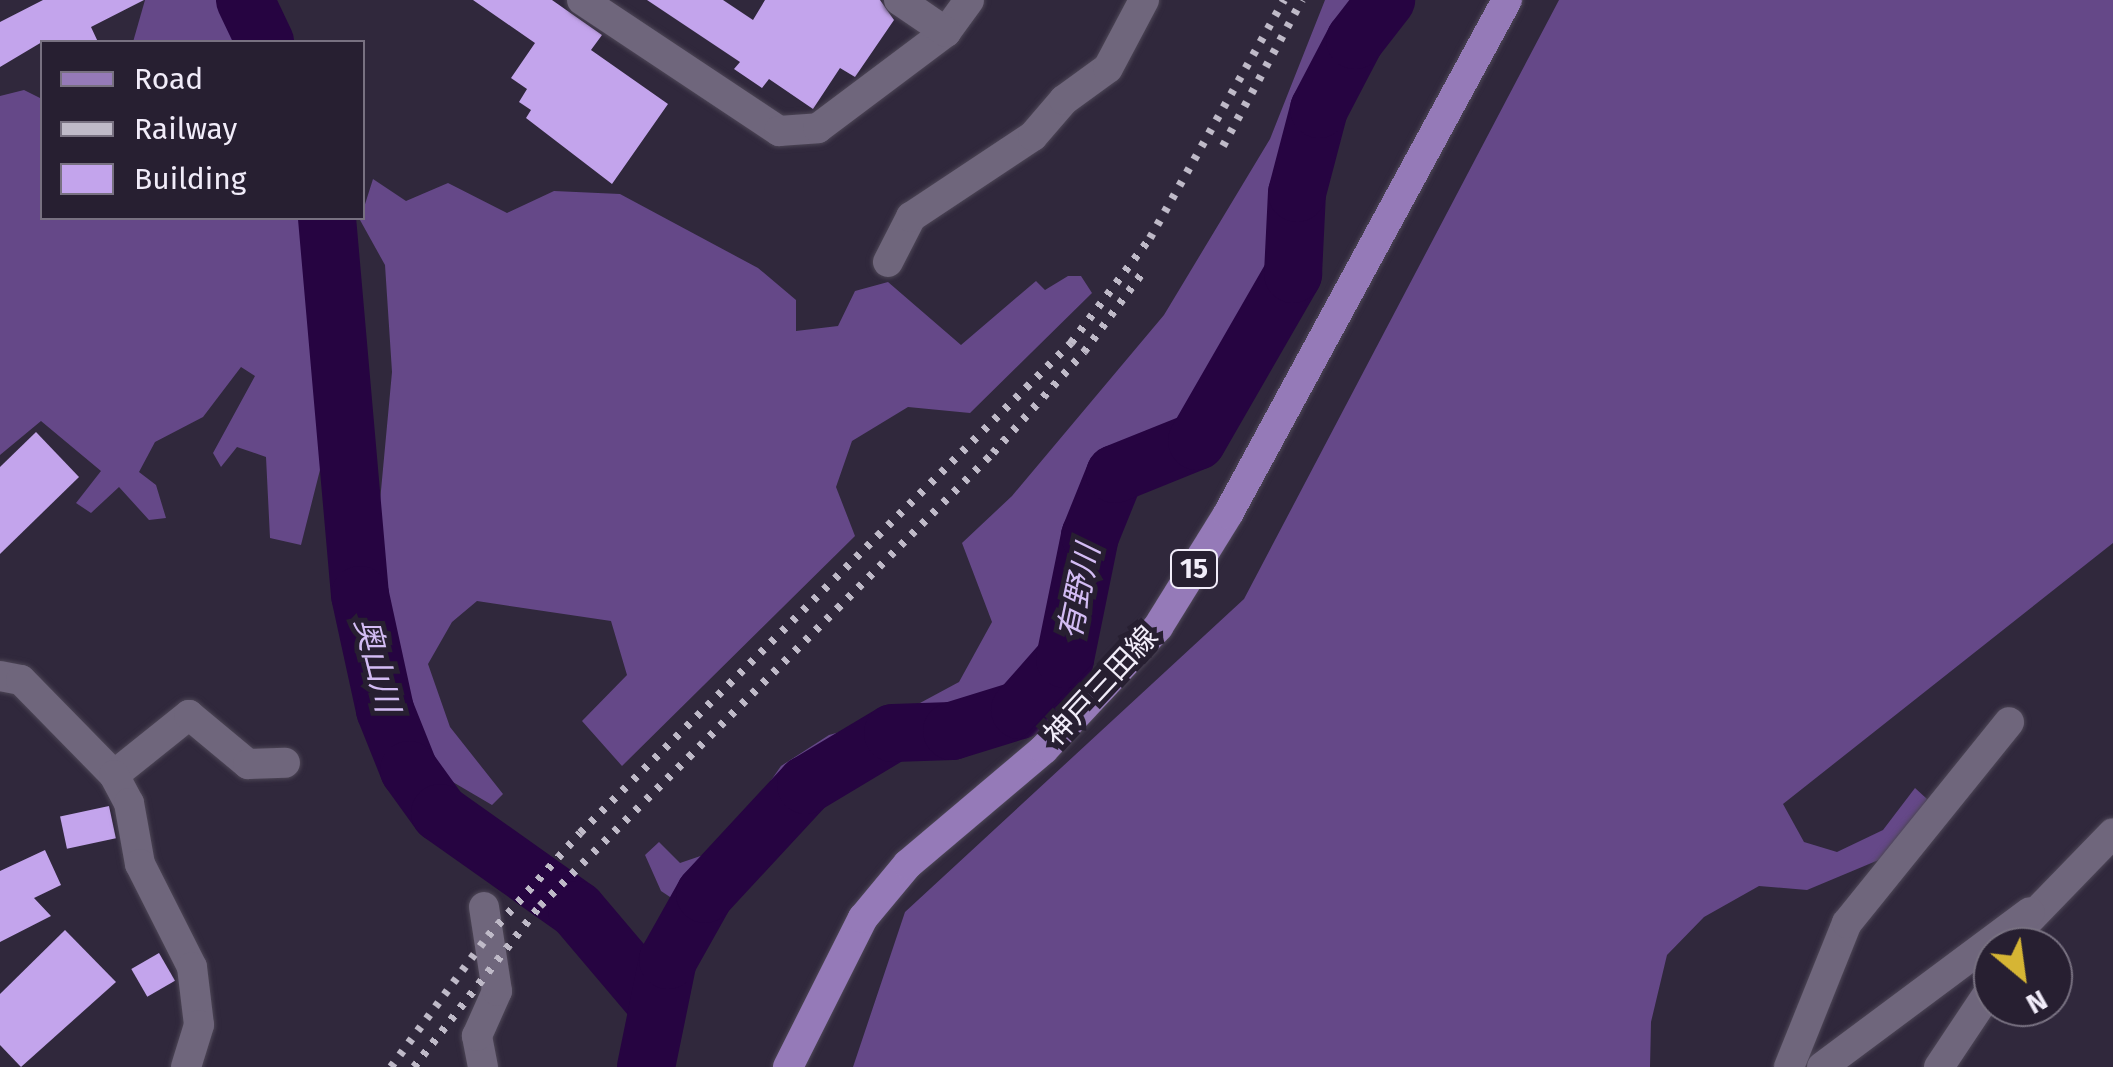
<!DOCTYPE html>
<html>
<head>
<meta charset="utf-8">
<style>
	body { margin:0 }
	#map { position:relative; width:2113px; height:1067px; overflow:hidden; background:#30283c; font-family:"Fira Sans","Noto Sans JP",sans-serif }
	div>[style] { position:absolute }
	[style*='--x'] { left:calc(var(--x)*1px); top:calc(var(--y)*1px); width:calc(var(--w)*1px); rotate:calc(var(--a)*1deg) }
	.forest>* { inset:0; background:#654888 }
	.river>* { height:58px; margin:-29px; padding:0 29px; transform-origin:29px; border-radius:29px; background:#260441 }
	.building>* { inset:0; background:#c3a4ec; transform-origin:0 0 }
	.roads { filter:drop-shadow(0 0 2px #4d4656) drop-shadow(0 0 2px #4d4656) }
	.minor>* { height:30px; margin:-15px; padding:0 15px; transform-origin:15px; border-radius:15px; background:#6f667c }
	.major>* { height:30px; margin:-15px; padding:0 15px; transform-origin:15px; border-radius:15px; background:#957ab8 }
	.rail>* { height:8px; margin-top:-4px; transform-origin:0; background:repeating-linear-gradient(90deg,#bfbac8 0 5px,transparent 0 15px) }
	span { translate:-50% -50%; white-space:nowrap; text-align:center; line-height:1.15; -webkit-text-stroke:10px #271f31; paint-order:stroke }
	.shield-label span { padding:2px 8px; background:#271f31; border:2px solid; border-radius:8px; -webkit-text-stroke-width:0 }
	.shield-label { font-size:28px; color:#f1ecf9; font-weight:700 }
	.street-label { font-size:30px; color:#f1ecf9 }
	.water-label { font-size:32px; color:#d3bcf4; font-style:italic }
	.legend { position:absolute; left:40px; top:40px; width:325px; height:180px; box-sizing:border-box; background:#271f31; border:2px solid #787181; margin:0; padding:12px 18px; list-style:none; font-size:30px; color:#f1ecf9 }
	.legend li { display:flex; align-items:center; gap:20px; height:50px }
	.legend b { width:50px; border:2px solid #787181 }
	.north { position:absolute; left:1973px; top:927px; width:100px; height:100px; box-sizing:border-box; background:#271f31; border:2px solid #787181; border-radius:50%; rotate:151deg; font-size:28px; font-weight:700; line-height:40px; text-align:center; color:#f1ecf9 }
	.north::after { content:''; display:block; margin:auto; width:35px; height:45px; background:#d6b534; clip-path:polygon(50% 0,100% 100%,50% 72%,0 100%) }
</style>
</head>
<body>
<div id="map">
	<div class="forest">
		<div style="clip-path:polygon(145px 0,249px 0,269px 42px,133px 42px)"></div>
		<div style="clip-path:polygon(1325px 0,1409px 0,1364px 49px,1324px 134px,1309px 201px,1316px 253px,1310px 290px,1226px 437px,1103px 471px,1081px 529px,1057px 694px,1007px 738px,968px 751px,908px 754px,825px 797px,709px 923px,661px 891px,645px 855px,659px 842px,680px 863px,724px 848px,781px 766px,829px 735px,894px 717px,959px 682px,992px 622px,962px 543px,1012px 496px,1164px 315px,1270px 139px)"></div>
		<div style="clip-path:polygon(1559px 0,2113px 0,2113px 543px,1783px 804px,1804px 842px,1837px 852px,1883px 830px,1915px 788px,1927px 799px,1893px 854px,1807px 890px,1759px 886px,1704px 917px,1667px 955px,1651px 1022px,1650px 1067px,853px 1067px,905px 912px,1244px 599px)"></div>
		<div style="clip-path:polygon(24px 90px,42px 99px,42px 218px,326px 218px,321px 466px,301px 545px,270px 538px,266px 457px,237px 447px,221px 467px,213px 453px,255px 376px,241px 367px,203px 417px,155px 442px,139px 472px,156px 485px,166px 518px,149px 520px,119px 487px,91px 513px,76px 503px,101px 471px,41px 421px,0 455px,0 96px)"></div>
		<div style="clip-path:polygon(373px 179px,406px 201px,448px 183px,507px 213px,554px 191px,620px 194px,758px 268px,796px 300px,796px 331px,838px 326px,855px 291px,888px 282px,961px 345px,1036px 281px,1045px 290px,1068px 276px,1081px 276px,1092px 293px,970px 413px,908px 407px,852px 441px,836px 487px,855px 536px,622px 766px,582px 721px,627px 675px,611px 621px,477px 601px,452px 622px,428px 664px,450px 727px,503px 794px,492px 805px,429px 768px,381px 661px,386px 582px,379px 512px,392px 372px,385px 265px,360px 220px)"></div>
	</div>
	<div class="river">
		<div style="--x:245;--y:0;--w:47;--a:64.5"></div>
		<div style="--x:327;--y:218;--w:378;--a:85"></div>
		<div style="--x:360;--y:595;--w:118;--a:77.7"></div>
		<div style="--x:385;--y:710;--w:65;--a:68.2"></div>
		<div style="--x:409;--y:770;--w:53;--a:54.2"></div>
		<div style="--x:440;--y:813;--w:168;--a:35.3"></div>
		<div style="--x:577;--y:910;--w:121;--a:49.7"></div>
		<div style="--x:646;--y:1067;--w:109;--a:-78.4"></div>
		<div style="--x:668;--y:960;--w:76;--a:-60.7"></div>
		<div style="--x:705;--y:894;--w:149;--a:-47.2"></div>
		<div style="--x:806;--y:785;--w:101;--a:-30.9"></div>
		<div style="--x:893;--y:733;--w:59;--a:-1.9"></div>
		<div style="--x:952;--y:731;--w:71;--a:-17.2"></div>
		<div style="--x:1020;--y:710;--w:68;--a:-48.6"></div>
		<div style="--x:1065;--y:659;--w:126;--a:-78.5"></div>
		<div style="--x:1090;--y:536;--w:67;--a:-68"></div>
		<div style="--x:1115;--y:474;--w:88;--a:-21.9"></div>
		<div style="--x:1197;--y:441;--w:193;--a:-60.1"></div>
		<div style="--x:1293;--y:274;--w:81;--a:-87.2"></div>
		<div style="--x:1297;--y:193;--w:87;--a:-75.3"></div>
		<div style="--x:1319;--y:109;--w:78;--a:-62.4"></div>
		<div style="--x:1355;--y:40;--w:51;--a:-52.2"></div>
	</div>
	<div class="building">
		<div style="clip-path:polygon(43px 0,144px 0,91px 27px,98px 42px,42px 42px,0 67px,0 22px)"></div>
		<div style="clip-path:polygon(473px 0,552px 0,602px 35px,591px 50px,668px 104px,612px 184px,526px 118px,531px 110px,519px 102px,527px 89px,511px 78px,535px 43px)"></div>
		<div style="clip-path:polygon(647px 0,723px 0,753px 20px,765px 0,880px 0,894px 20px,855px 77px,840px 68px,813px 109px,769px 79px,762px 88px,734px 69px,740px 62px)"></div>
		<div style="clip-path:polygon(36px 432px,79px 477px,0 554px,0 467px)"></div>
		<div style="left:109px;top:806px;width:33px;height:50px;rotate:78deg"></div>
		<div style="clip-path:polygon(45px 850px,61px 885px,34px 898px,51px 916px,0 942px,0 871px)"></div>
		<div style="clip-path:polygon(65px 930px,116px 982px,21px 1067px,0 1045px,0 994px)"></div>
		<div style="left:159px;top:953px;width:32px;height:32px;rotate:60deg"></div>
	</div>
	<div class="roads">
		<div class="minor">
			<div style="--x:582;--y:0;--w:237;--a:33.6"></div>
			<div style="--x:779;--y:131;--w:39;--a:-4"></div>
			<div style="--x:818;--y:128;--w:160;--a:-36.9"></div>
			<div style="--x:946;--y:32;--w:39;--a:-54"></div>
			<div style="--x:899;--y:0;--w:57;--a:34.2"></div>
			<div style="--x:888;--y:262;--w:51;--a:-62.9"></div>
			<div style="--x:911;--y:217;--w:146;--a:-33.6"></div>
			<div style="--x:1033;--y:136;--w:48;--a:-49.3"></div>
			<div style="--x:1064;--y:100;--w:54;--a:-36"></div>
			<div style="--x:1108;--y:68;--w:77;--a:-62.1"></div>
			<div style="--x:0;--y:676;--w:21;--a:11"></div>
			<div style="--x:21;--y:680;--w:133;--a:45.6"></div>
			<div style="--x:114;--y:775;--w:96;--a:-38.7"></div>
			<div style="--x:189;--y:715;--w:77;--a:39.7"></div>
			<div style="--x:248;--y:764;--w:37;--a:-2"></div>
			<div style="--x:114;--y:775;--w:32;--a:62"></div>
			<div style="--x:129;--y:803;--w:62;--a:79.8"></div>
			<div style="--x:140;--y:864;--w:115;--a:63.2"></div>
			<div style="--x:192;--y:967;--w:58;--a:83.1"></div>
			<div style="--x:199;--y:1025;--w:44;--a:107.2"></div>
			<div style="--x:2023;--y:926;--w:129;--a:-45.9"></div>
			<div style="--x:483;--y:1067;--w:32;--a:-101"></div>
			<div style="--x:477;--y:1036;--w:49;--a:-66"></div>
			<div style="--x:497;--y:991;--w:85;--a:-98.8"></div>
			<div style="--x:1789;--y:1067;--w:155;--a:-68.1"></div>
			<div style="--x:1847;--y:923;--w:258;--a:-51.1"></div>
			<div style="--x:1822;--y:1067;--w:259;--a:-36.7"></div>
			<div style="--x:1939;--y:1067;--w:97;--a:-56.3"></div>
		</div>
		<div class="major">
			<div style="--x:788;--y:1067;--w:167;--a:-63.3"></div>
			<div style="--x:863;--y:918;--w:70;--a:-50.2"></div>
			<div style="--x:908;--y:864;--w:178;--a:-40.2"></div>
			<div style="--x:1044;--y:749;--w:167;--a:-46.9"></div>
			<div style="--x:1158;--y:627;--w:133;--a:-58.2"></div>
			<div style="--x:1228;--y:514;--w:585;--a:-61.51"></div>
		</div>
	</div>
	<div class="rail">
		<div style="--x:1223;--y:146;--w:166;--a:-61.6"></div>
		<div style="--x:391;--y:1067;--w:163;--a:-53.5"></div>
		<div style="--x:488;--y:936;--w:138;--a:-48.2"></div>
		<div style="--x:580;--y:833;--w:694;--a:-44.94"></div>
		<div style="--x:1071;--y:343;--w:131;--a:-53"></div>
		<div style="--x:1150;--y:238;--w:273;--a:-60.6"></div>
		<div style="--x:414;--y:1067;--w:204;--a:-52"></div>
		<div style="--x:540;--y:906;--w:641;--a:-45"></div>
		<div style="--x:993;--y:453;--w:136;--a:-48"></div>
		<div style="--x:1084;--y:352;--w:104;--a:-53.6"></div>
	</div>
	<div class="shield-label">
		<span style="left:1194px;top:569px">15</span>
	</div>
	<div class="street-label">
		<span style="left:1101px;top:686px;rotate:-47deg">神戸三田線</span>
	</div>
	<div class="water-label">
		<span style="left:1079px;top:592px;rotate:-78deg">有野川</span>
		<span style="left:377px;top:665px;rotate:76deg">奥山川</span>
	</div>
	<ul class="legend">
	<li><b style="height:12px;background:#957ab8"></b>Road</li>
	<li><b style="height:12px;background:#bfbac8"></b>Railway</li>
	<li><b style="height:28px;background:#c3a4ec"></b>Building</li>
	</ul>
	<div class="north">N</div>
</div>
</body>
</html>
